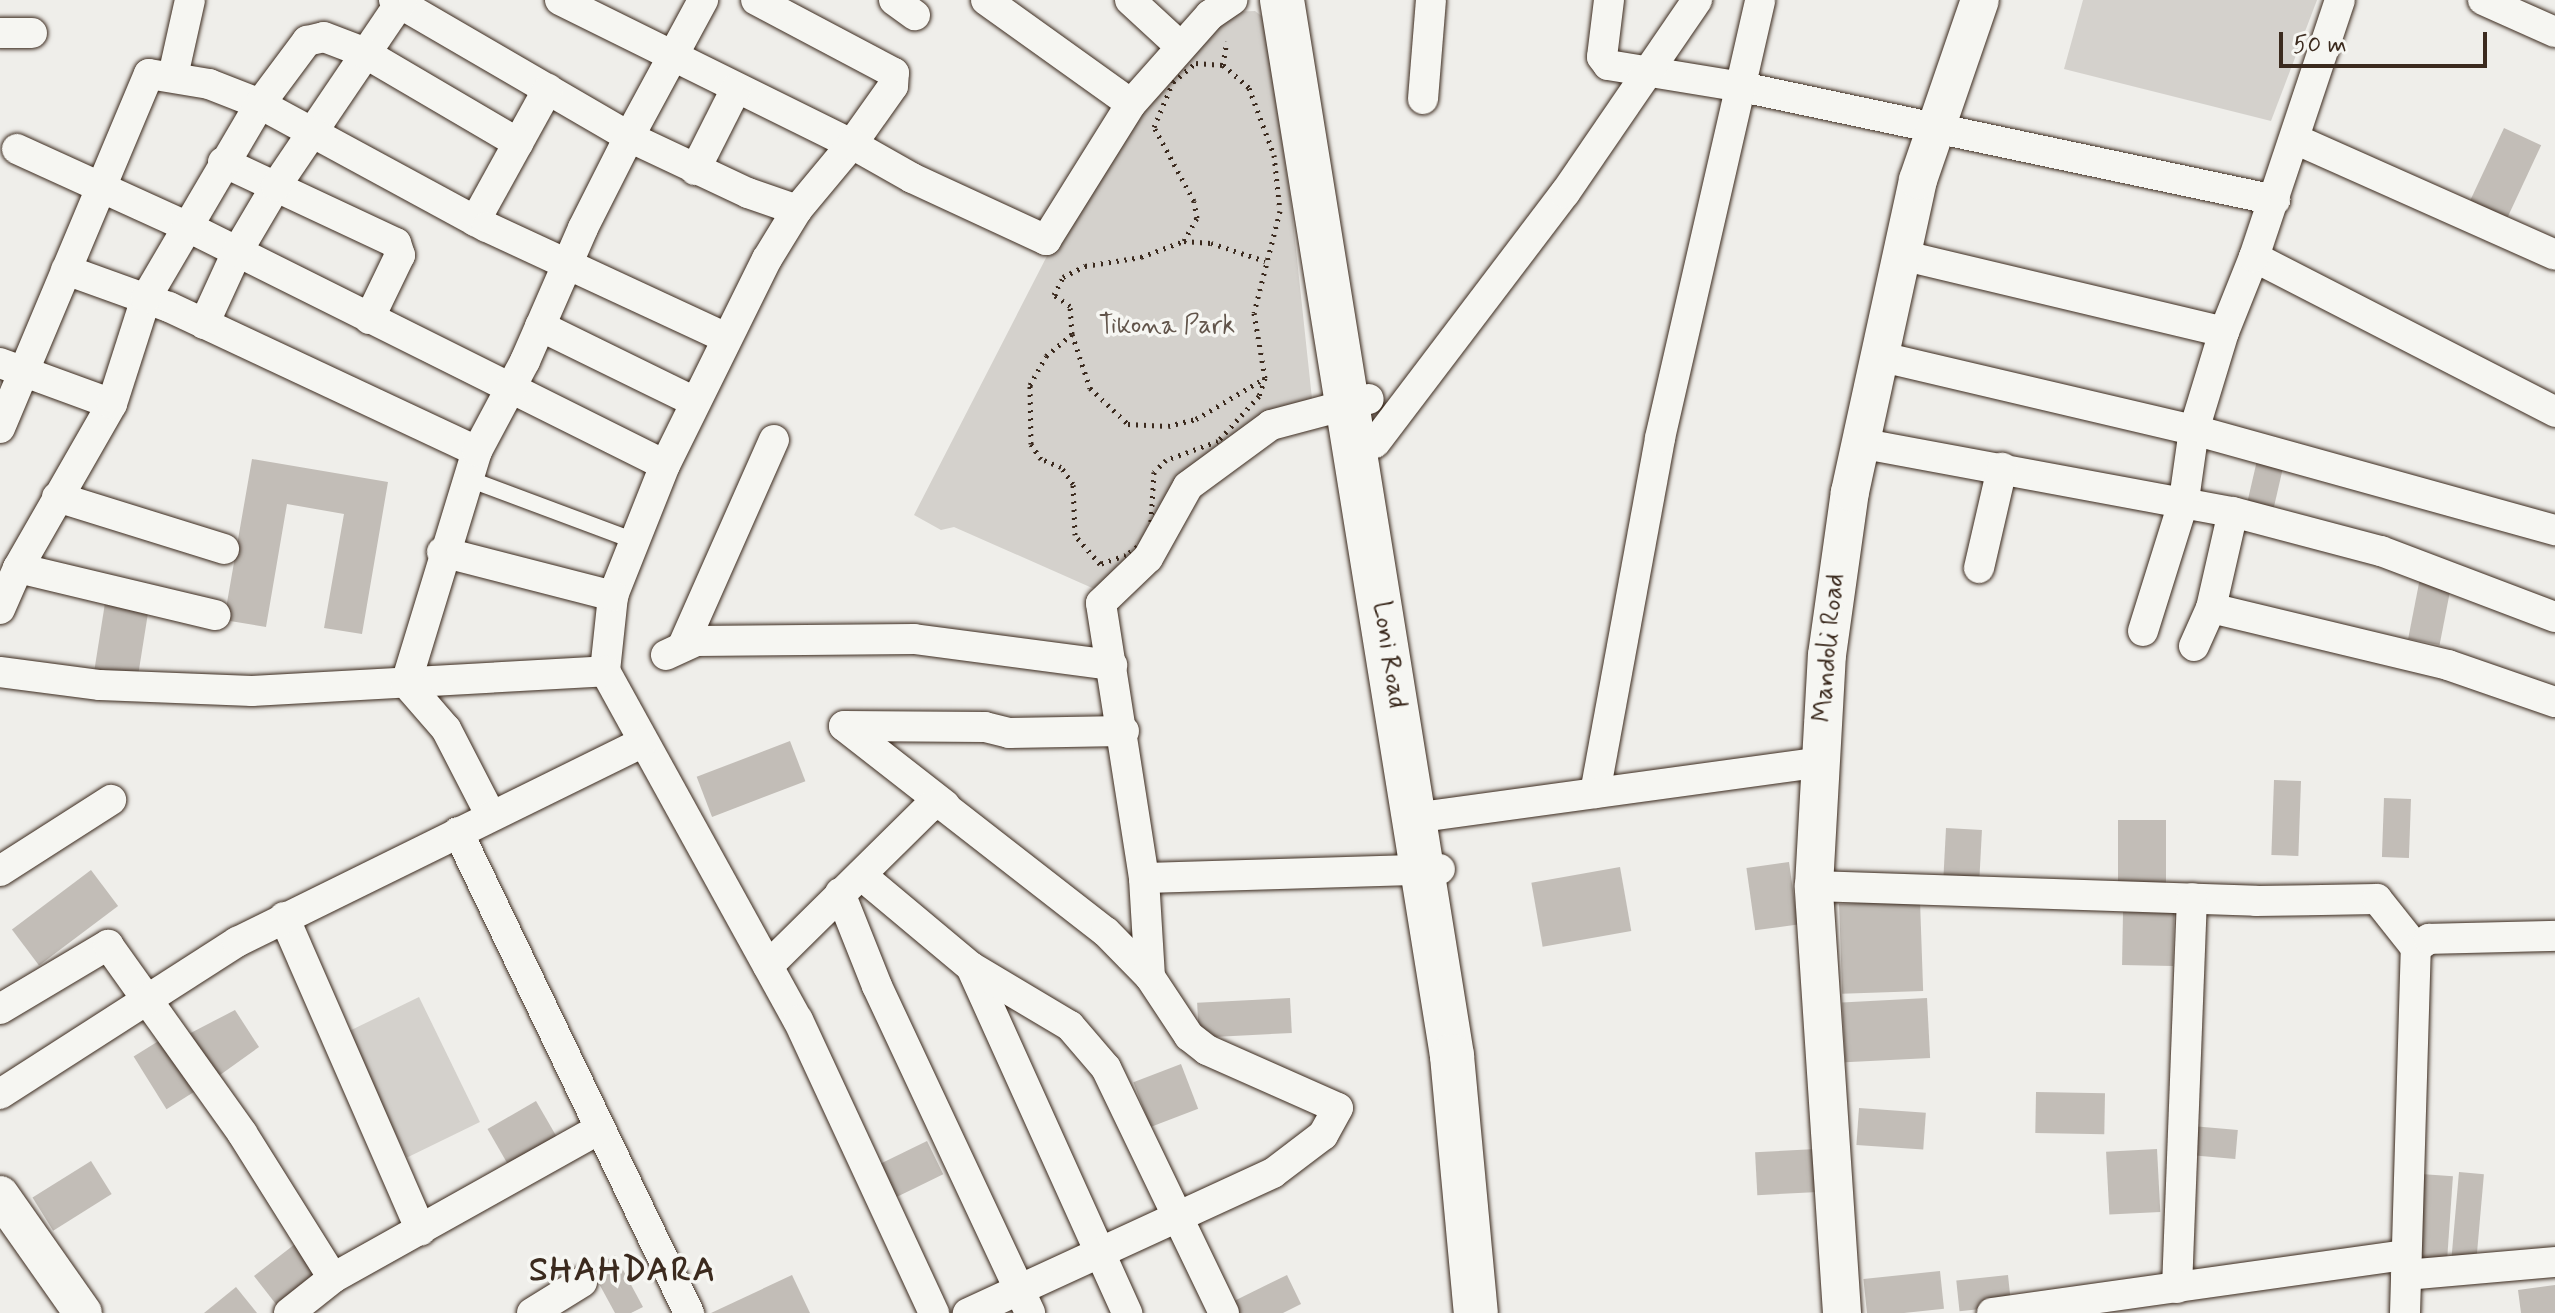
<!DOCTYPE html>
<html>
<head>
<meta charset="utf-8">
<style>
	body { margin:0 }
	#map { position:relative; width:2555px; height:1313px; overflow:hidden; background:#efeeea; font-family:Mynerve,sans-serif }
	div>[style] { position:absolute }
	[style*='--x'] { left:calc(var(--x)*1px); top:calc(var(--y)*1px); width:calc(var(--w)*1px); rotate:calc(var(--a)*1deg) }
	.green>* { inset:0; background:#d4d1cc; transform-origin:0 0 }
	.building>* { inset:0; background:#c2bdb7; transform-origin:0 0 }
	.path>* { height:5px; margin-top:-2.5px; transform-origin:0; background:repeating-linear-gradient(90deg,#3b2a1e 0 2px,transparent 0 8px) }
	.roads { filter:drop-shadow(0 0 2px #3b2a1e) drop-shadow(0 0 2px #3b2a1e) }
	.service>* { height:16px; margin:-8px; padding:0 8px; transform-origin:8px; border-radius:8px; background:#f6f6f2 }
	.minor>* { height:30px; margin:-15px; padding:0 15px; transform-origin:15px; border-radius:15px; background:#f6f6f2 }
	.tertiary>* { height:38px; margin:-19px; padding:0 19px; transform-origin:19px; border-radius:19px; background:#f6f6f2 }
	.trunk>* { height:44px; margin:-22px; padding:0 22px; transform-origin:22px; border-radius:22px; background:#f6f6f2 }
	span { translate:-50% -50%; white-space:nowrap; text-align:center; line-height:1.15; -webkit-text-stroke:7px #f6f6f2; paint-order:stroke }
	.park-label { font-size:26px; color:#61544a }
	.street-label { font-size:26px; color:#3b2a1e }
	.district-label { font-size:34px; color:#3b2a1e; font-weight:700; letter-spacing:2px }
	.scale { position:absolute; left:2279px; top:32px; width:208px; height:36px; box-sizing:border-box; border:4px solid #3b2a1e; border-top:0; padding-left:10px; font-size:24px; line-height:28px; white-space:nowrap; color:#3b2a1e; -webkit-text-stroke:6px #f6f6f2; paint-order:stroke }
</style>
</head>
<body>
<div id="map">
	<div class="green">
		<div style="clip-path:polygon(2083px 0,2317px 0,2271px 121px,2064px 69px)"></div>
		<div style="clip-path:polygon(1255px 11px,1263px 17px,1291px 203px,1313px 408px,1277px 418px,1099px 591px,954px 527px,941px 530px,914px 515px,1067px 217px,1128px 125px,1227px 12px)"></div>
		<div style="left:419px;top:997px;width:139px;height:81px;rotate:64deg"></div>
	</div>
	<div class="building">
		<div style="left:2504px;top:128px;width:41px;height:80px;rotate:25deg"></div>
		<div style="left:2258px;top:456px;width:27px;height:60px;rotate:13deg"></div>
		<div style="clip-path:polygon(252px 459px,388px 482px,362px 634px,324px 628px,344px 514px,287px 504px,266px 627px,224px 620px)"></div>
		<div style="left:2420px;top:578px;width:32px;height:62px;rotate:11deg"></div>
		<div style="left:105px;top:603px;width:44px;height:76px;rotate:9deg"></div>
		<div style="left:790px;top:741px;width:43px;height:100px;rotate:69deg"></div>
		<div style="left:2274px;top:780px;width:27px;height:75px;rotate:2deg"></div>
		<div style="left:2384px;top:798px;width:27px;height:59px;rotate:2deg"></div>
		<div style="left:2118px;top:820px;width:48px;height:64px"></div>
		<div style="left:1946px;top:828px;width:36px;height:47px;rotate:3deg"></div>
		<div style="left:1789px;top:862px;width:63px;height:43px;rotate:82deg"></div>
		<div style="left:1620px;top:867px;width:65px;height:90px;rotate:80deg"></div>
		<div style="left:91px;top:870px;width:45px;height:99px;rotate:53deg"></div>
		<div style="left:1920px;top:901px;width:90px;height:81px;rotate:88deg"></div>
		<div style="left:2123px;top:912px;width:51px;height:53px;rotate:1deg"></div>
		<div style="left:1290px;top:998px;width:35px;height:93px;rotate:87deg"></div>
		<div style="left:1927px;top:998px;width:60px;height:85px;rotate:87deg"></div>
		<div style="clip-path:polygon(235px 1010px,259px 1047px,213px 1080px,181px 1038px)"></div>
		<div style="left:165px;top:1037px;width:62px;height:37px;rotate:58deg"></div>
		<div style="left:1181px;top:1064px;width:48px;height:51px;rotate:69deg"></div>
		<div style="left:2036px;top:1092px;width:69px;height:41px;rotate:1deg"></div>
		<div style="left:536px;top:1101px;width:48px;height:56px;rotate:60deg"></div>
		<div style="left:1859px;top:1108px;width:67px;height:37px;rotate:4deg"></div>
		<div style="left:2192px;top:1126px;width:46px;height:29px;rotate:5deg"></div>
		<div style="left:927px;top:1141px;width:37px;height:57px;rotate:64deg"></div>
		<div style="left:1816px;top:1149px;width:43px;height:61px;rotate:87deg"></div>
		<div style="left:2157px;top:1149px;width:63px;height:51px;rotate:87deg"></div>
		<div style="left:91px;top:1161px;width:39px;height:69px;rotate:58deg"></div>
		<div style="left:2459px;top:1172px;width:25px;height:94px;rotate:5deg"></div>
		<div style="left:2421px;top:1174px;width:32px;height:90px;rotate:4deg"></div>
		<div style="left:295px;top:1244px;width:37px;height:52px;rotate:52deg"></div>
		<div style="clip-path:polygon(615px 1255px,643px 1307px,631px 1313px,615px 1313px,591px 1269px)"></div>
		<div style="left:1940px;top:1271px;width:38px;height:77px;rotate:84deg"></div>
		<div style="clip-path:polygon(792px 1275px,810px 1313px,711px 1313px)"></div>
		<div style="clip-path:polygon(1287px 1275px,1301px 1304px,1283px 1313px,1238px 1313px,1232px 1302px)"></div>
		<div style="left:2008px;top:1275px;width:31px;height:52px;rotate:84deg"></div>
		<div style="clip-path:polygon(2555px 1285px,2555px 1313px,2521px 1313px,2518px 1290px)"></div>
		<div style="clip-path:polygon(236px 1287px,257px 1313px,204px 1313px)"></div>
	</div>
	<div class="path">
		<div style="--x:1196;--y:63;--w:27;--a:4"></div>
		<div style="--x:1223;--y:65;--w:35;--a:41"></div>
		<div style="--x:1249;--y:88;--w:72;--a:69.5"></div>
		<div style="--x:1274;--y:155;--w:56;--a:83.9"></div>
		<div style="--x:1280;--y:211;--w:105;--a:104.3"></div>
		<div style="--x:1254;--y:313;--w:66;--a:80.4"></div>
		<div style="--x:1265;--y:378;--w:19;--a:108"></div>
		<div style="--x:1259;--y:396;--w:61;--a:132.3"></div>
		<div style="--x:1218;--y:441;--w:55;--a:159.9"></div>
		<div style="--x:1166;--y:460;--w:17;--a:135"></div>
		<div style="--x:1154;--y:472;--w:65;--a:93.5"></div>
		<div style="--x:1150;--y:537;--w:30;--a:143"></div>
		<div style="--x:1126;--y:555;--w:28;--a:161"></div>
		<div style="--x:1100;--y:564;--w:38;--a:-131"></div>
		<div style="--x:1075;--y:535;--w:51;--a:-92.2"></div>
		<div style="--x:1073;--y:484;--w:21;--a:-125"></div>
		<div style="--x:1061;--y:467;--w:22;--a:-158"></div>
		<div style="--x:1041;--y:459;--w:18;--a:-124"></div>
		<div style="--x:1031;--y:444;--w:59;--a:-91"></div>
		<div style="--x:1030;--y:385;--w:33;--a:-61"></div>
		<div style="--x:1046;--y:356;--w:34;--a:-40"></div>
		<div style="--x:1072;--y:334;--w:28;--a:-94"></div>
		<div style="--x:1070;--y:306;--w:19;--a:-145"></div>
		<div style="--x:1054;--y:295;--w:20;--a:-63"></div>
		<div style="--x:1063;--y:277;--w:25;--a:-27"></div>
		<div style="--x:1085;--y:266;--w:57;--a:-9.1"></div>
		<div style="--x:1141;--y:257;--w:46;--a:-20.4"></div>
		<div style="--x:1184;--y:241;--w:26;--a:-61"></div>
		<div style="--x:1197;--y:218;--w:17;--a:-100"></div>
		<div style="--x:1194;--y:201;--w:84;--a:-118.4"></div>
		<div style="--x:1154;--y:127;--w:49;--a:-67.1"></div>
		<div style="--x:1173;--y:82;--w:30;--a:-40"></div>
		<div style="--x:1223;--y:65;--w:24;--a:-81"></div>
		<div style="--x:1184;--y:241;--w:27;--a:4"></div>
		<div style="--x:1211;--y:243;--w:57;--a:18.4"></div>
		<div style="--x:1072;--y:334;--w:57;--a:71.6"></div>
		<div style="--x:1090;--y:388;--w:52;--a:43.5"></div>
		<div style="--x:1128;--y:424;--w:40;--a:2.9"></div>
		<div style="--x:1168;--y:426;--w:29;--a:-14"></div>
		<div style="--x:1196;--y:419;--w:80;--a:-30.7"></div>
	</div>
	<div class="roads">
		<div class="service">
			<div style="--x:469;--y:479;--w:174;--a:20.5"></div>
		</div>
		<div class="minor">
			<div style="--x:394;--y:0;--w:272;--a:30.2"></div>
			<div style="--x:629;--y:137;--w:156;--a:-61.6"></div>
			<div style="--x:560;--y:0;--w:326;--a:26.3"></div>
			<div style="--x:852;--y:144;--w:71;--a:-54.7"></div>
			<div style="--x:893;--y:86;--w:13;--a:-86"></div>
			<div style="--x:894;--y:73;--w:156;--a:-152.1"></div>
			<div style="--x:894;--y:0;--w:26;--a:36"></div>
			<div style="--x:986;--y:0;--w:178;--a:35.6"></div>
			<div style="--x:1130;--y:0;--w:69;--a:42.7"></div>
			<div style="--x:1609;--y:0;--w:57;--a:97"></div>
			<div style="--x:1602;--y:57;--w:10;--a:53"></div>
			<div style="--x:1608;--y:65;--w:136;--a:9.3"></div>
			<div style="--x:1742;--y:87;--w:545;--a:11.97"></div>
			<div style="--x:2483;--y:0;--w:79;--a:24"></div>
			<div style="--x:0;--y:33;--w:32;--a:0"></div>
			<div style="--x:173;--y:76;--w:78;--a:-77.4"></div>
			<div style="--x:1423;--y:99;--w:99;--a:-85.4"></div>
			<div style="--x:2297;--y:140;--w:282;--a:24"></div>
			<div style="--x:17;--y:149;--w:186;--a:24.5"></div>
			<div style="--x:186;--y:226;--w:535;--a:26.52"></div>
			<div style="--x:665;--y:465;--w:141;--a:111.7"></div>
			<div style="--x:613;--y:596;--w:75;--a:96.1"></div>
			<div style="--x:605;--y:671;--w:399;--a:61.1"></div>
			<div style="--x:798;--y:1020;--w:323;--a:65.1"></div>
			<div style="--x:223;--y:162;--w:191;--a:25.1"></div>
			<div style="--x:396;--y:243;--w:13;--a:72"></div>
			<div style="--x:400;--y:255;--w:71;--a:115.8"></div>
			<div style="--x:695;--y:170;--w:91;--a:-63.2"></div>
			<div style="--x:475;--y:221;--w:151;--a:-61.1"></div>
			<div style="--x:1901;--y:255;--w:332;--a:13.4"></div>
			<div style="--x:2224;--y:332;--w:81;--a:-68.2"></div>
			<div style="--x:2254;--y:257;--w:339;--a:27.2"></div>
			<div style="--x:2254;--y:257;--w:271;--a:-71.5"></div>
			<div style="--x:66;--y:270;--w:109;--a:19.8"></div>
			<div style="--x:169;--y:307;--w:340;--a:25.1"></div>
			<div style="--x:204;--y:324;--w:79;--a:-65.4"></div>
			<div style="--x:237;--y:252;--w:77;--a:-59.4"></div>
			<div style="--x:276;--y:186;--w:225;--a:-55.9"></div>
			<div style="--x:540;--y:326;--w:173;--a:26.1"></div>
			<div style="--x:1882;--y:357;--w:320;--a:13.2"></div>
			<div style="--x:2194;--y:430;--w:375;--a:15.5"></div>
			<div style="--x:0;--y:363;--w:119;--a:20.1"></div>
			<div style="--x:0;--y:428;--w:384;--a:-67.2"></div>
			<div style="--x:149;--y:74;--w:61;--a:9.5"></div>
			<div style="--x:209;--y:84;--w:55;--a:21.4"></div>
			<div style="--x:260;--y:104;--w:258;--a:28.5"></div>
			<div style="--x:487;--y:227;--w:264;--a:24.9"></div>
			<div style="--x:1375;--y:443;--w:314;--a:-52.8"></div>
			<div style="--x:1565;--y:193;--w:234;--a:-55.6"></div>
			<div style="--x:1859;--y:443;--w:380;--a:10.5"></div>
			<div style="--x:2233;--y:512;--w:153;--a:14.8"></div>
			<div style="--x:2381;--y:551;--w:186;--a:20.8"></div>
			<div style="--x:665;--y:465;--w:230;--a:-63.7"></div>
			<div style="--x:767;--y:259;--w:57;--a:-58.5"></div>
			<div style="--x:797;--y:210;--w:86;--a:-50.2"></div>
			<div style="--x:852;--y:144;--w:69;--a:29.5"></div>
			<div style="--x:912;--y:178;--w:148;--a:24.8"></div>
			<div style="--x:1046;--y:240;--w:160;--a:-58"></div>
			<div style="--x:1131;--y:104;--w:119;--a:-48.4"></div>
			<div style="--x:1210;--y:15;--w:27;--a:-34"></div>
			<div style="--x:57;--y:497;--w:175;--a:17.3"></div>
			<div style="--x:442;--y:552;--w:177;--a:14.4"></div>
			<div style="--x:18;--y:568;--w:203;--a:13.4"></div>
			<div style="--x:1979;--y:568;--w:103;--a:-77"></div>
			<div style="--x:2211;--y:608;--w:244;--a:13.5"></div>
			<div style="--x:2448;--y:665;--w:113;--a:19.1"></div>
			<div style="--x:0;--y:609;--w:45;--a:-66.3"></div>
			<div style="--x:18;--y:568;--w:189;--a:-60.2"></div>
			<div style="--x:112;--y:404;--w:111;--a:-72.2"></div>
			<div style="--x:146;--y:298;--w:225;--a:-59.6"></div>
			<div style="--x:260;--y:104;--w:79;--a:-53.3"></div>
			<div style="--x:307;--y:41;--w:17;--a:-13"></div>
			<div style="--x:324;--y:37;--w:42;--a:21"></div>
			<div style="--x:363;--y:52;--w:180;--a:30.4"></div>
			<div style="--x:2143;--y:631;--w:137;--a:-72.6"></div>
			<div style="--x:2184;--y:500;--w:71;--a:-81.9"></div>
			<div style="--x:2194;--y:430;--w:102;--a:-73"></div>
			<div style="--x:684;--y:643;--w:222;--a:-66.1"></div>
			<div style="--x:2194;--y:646;--w:42;--a:-65.9"></div>
			<div style="--x:2211;--y:608;--w:98;--a:-77.1"></div>
			<div style="--x:666;--y:655;--w:33;--a:-25"></div>
			<div style="--x:696;--y:641;--w:218;--a:-0.5"></div>
			<div style="--x:914;--y:639;--w:200;--a:7.5"></div>
			<div style="--x:0;--y:672;--w:101;--a:7.4"></div>
			<div style="--x:100;--y:685;--w:152;--a:2.3"></div>
			<div style="--x:252;--y:691;--w:354;--a:-3.2"></div>
			<div style="--x:1595;--y:793;--w:361;--a:-79.6"></div>
			<div style="--x:1660;--y:438;--w:449;--a:-77.1"></div>
			<div style="--x:945;--y:805;--w:128;--a:-142"></div>
			<div style="--x:844;--y:726;--w:141;--a:0.4"></div>
			<div style="--x:985;--y:727;--w:25;--a:14"></div>
			<div style="--x:1009;--y:733;--w:115;--a:-1"></div>
			<div style="--x:1435;--y:815;--w:390;--a:-7.8"></div>
			<div style="--x:491;--y:816;--w:98;--a:-117.3"></div>
			<div style="--x:446;--y:729;--w:61;--a:-131"></div>
			<div style="--x:406;--y:683;--w:243;--a:-73"></div>
			<div style="--x:477;--y:451;--w:102;--a:-61.9"></div>
			<div style="--x:525;--y:361;--w:145;--a:-66.4"></div>
			<div style="--x:583;--y:228;--w:102;--a:-63.2"></div>
			<div style="--x:629;--y:137;--w:132;--a:25.2"></div>
			<div style="--x:748;--y:193;--w:52;--a:19.1"></div>
			<div style="--x:458;--y:832;--w:534;--a:64.35"></div>
			<div style="--x:0;--y:871;--w:132;--a:-32.6"></div>
			<div style="--x:861;--y:875;--w:143;--a:39.9"></div>
			<div style="--x:971;--y:967;--w:380;--a:65.7"></div>
			<div style="--x:1144;--y:878;--w:296;--a:-1.7"></div>
			<div style="--x:1814;--y:886;--w:442;--a:1.9"></div>
			<div style="--x:2256;--y:901;--w:121;--a:-0.9"></div>
			<div style="--x:2377;--y:899;--w:63;--a:51.5"></div>
			<div style="--x:840;--y:893;--w:100;--a:68.3"></div>
			<div style="--x:877;--y:986;--w:361;--a:64.9"></div>
			<div style="--x:284;--y:917;--w:342;--a:66.4"></div>
			<div style="--x:768;--y:966;--w:225;--a:-44.6"></div>
			<div style="--x:928;--y:808;--w:13;--a:-23"></div>
			<div style="--x:940;--y:803;--w:210;--a:37.9"></div>
			<div style="--x:1106;--y:932;--w:63;--a:45.6"></div>
			<div style="--x:1150;--y:977;--w:71;--a:56.5"></div>
			<div style="--x:1189;--y:1036;--w:23;--a:38"></div>
			<div style="--x:1207;--y:1050;--w:143;--a:23.9"></div>
			<div style="--x:1338;--y:1108;--w:31;--a:119"></div>
			<div style="--x:1323;--y:1135;--w:63;--a:142.8"></div>
			<div style="--x:1273;--y:1173;--w:336;--a:155.3"></div>
			<div style="--x:971;--y:967;--w:115;--a:30.8"></div>
			<div style="--x:1070;--y:1026;--w:55;--a:49.4"></div>
			<div style="--x:1106;--y:1068;--w:272;--a:64.3"></div>
			<div style="--x:1150;--y:977;--w:99;--a:-93.5"></div>
			<div style="--x:1144;--y:878;--w:278;--a:-98.9"></div>
			<div style="--x:1101;--y:603;--w:65;--a:-43.8"></div>
			<div style="--x:1148;--y:558;--w:82;--a:-60.9"></div>
			<div style="--x:1188;--y:486;--w:103;--a:-36.3"></div>
			<div style="--x:1271;--y:425;--w:101;--a:-14.9"></div>
			<div style="--x:0;--y:1009;--w:126;--a:-30.7"></div>
			<div style="--x:108;--y:945;--w:231;--a:54.5"></div>
			<div style="--x:242;--y:1133;--w:171;--a:57.9"></div>
			<div style="--x:0;--y:1094;--w:282;--a:-32.7"></div>
			<div style="--x:237;--y:942;--w:451;--a:-26.2"></div>
			<div style="--x:2406;--y:1275;--w:150;--a:-5"></div>
			<div style="--x:2177;--y:1288;--w:390;--a:-87.8"></div>
			<div style="--x:289;--y:1313;--w:56;--a:-38.5"></div>
			<div style="--x:333;--y:1278;--w:306;--a:-29.2"></div>
			<div style="--x:532;--y:1313;--w:59;--a:-31.8"></div>
			<div style="--x:1992;--y:1313;--w:418;--a:-8"></div>
			<div style="--x:2405;--y:1313;--w:365;--a:-88.3"></div>
			<div style="--x:2416;--y:948;--w:16;--a:-35"></div>
			<div style="--x:2429;--y:939;--w:126;--a:-1.4"></div>
		</div>
		<div class="tertiary">
			<div style="--x:0;--y:1195;--w:144;--a:54.9"></div>
			<div style="--x:1842;--y:1313;--w:428;--a:-93.8"></div>
			<div style="--x:1814;--y:886;--w:231;--a:-86.8"></div>
			<div style="--x:1827;--y:655;--w:165;--a:-82"></div>
			<div style="--x:1850;--y:492;--w:319;--a:-77.7"></div>
			<div style="--x:1918;--y:180;--w:190;--a:-71"></div>
		</div>
		<div class="trunk">
			<div style="--x:1282;--y:0;--w:1070;--a:80.85"></div>
			<div style="--x:1452;--y:1056;--w:258;--a:84.7"></div>
		</div>
	</div>
	<div class="park-label">
		<span style="left:1167px;top:327px">Tikona Park</span>
	</div>
	<div class="street-label">
		<span style="left:1830px;top:648px;rotate:-85deg">Mandoli Road</span>
		<span style="left:1388px;top:655px;rotate:81deg">Loni Road</span>
	</div>
	<div class="district-label">
		<span style="left:623px;top:1271px">SHAHDARA</span>
	</div>
	<div class="scale">50 m</div>
</div>
</body>
</html>
